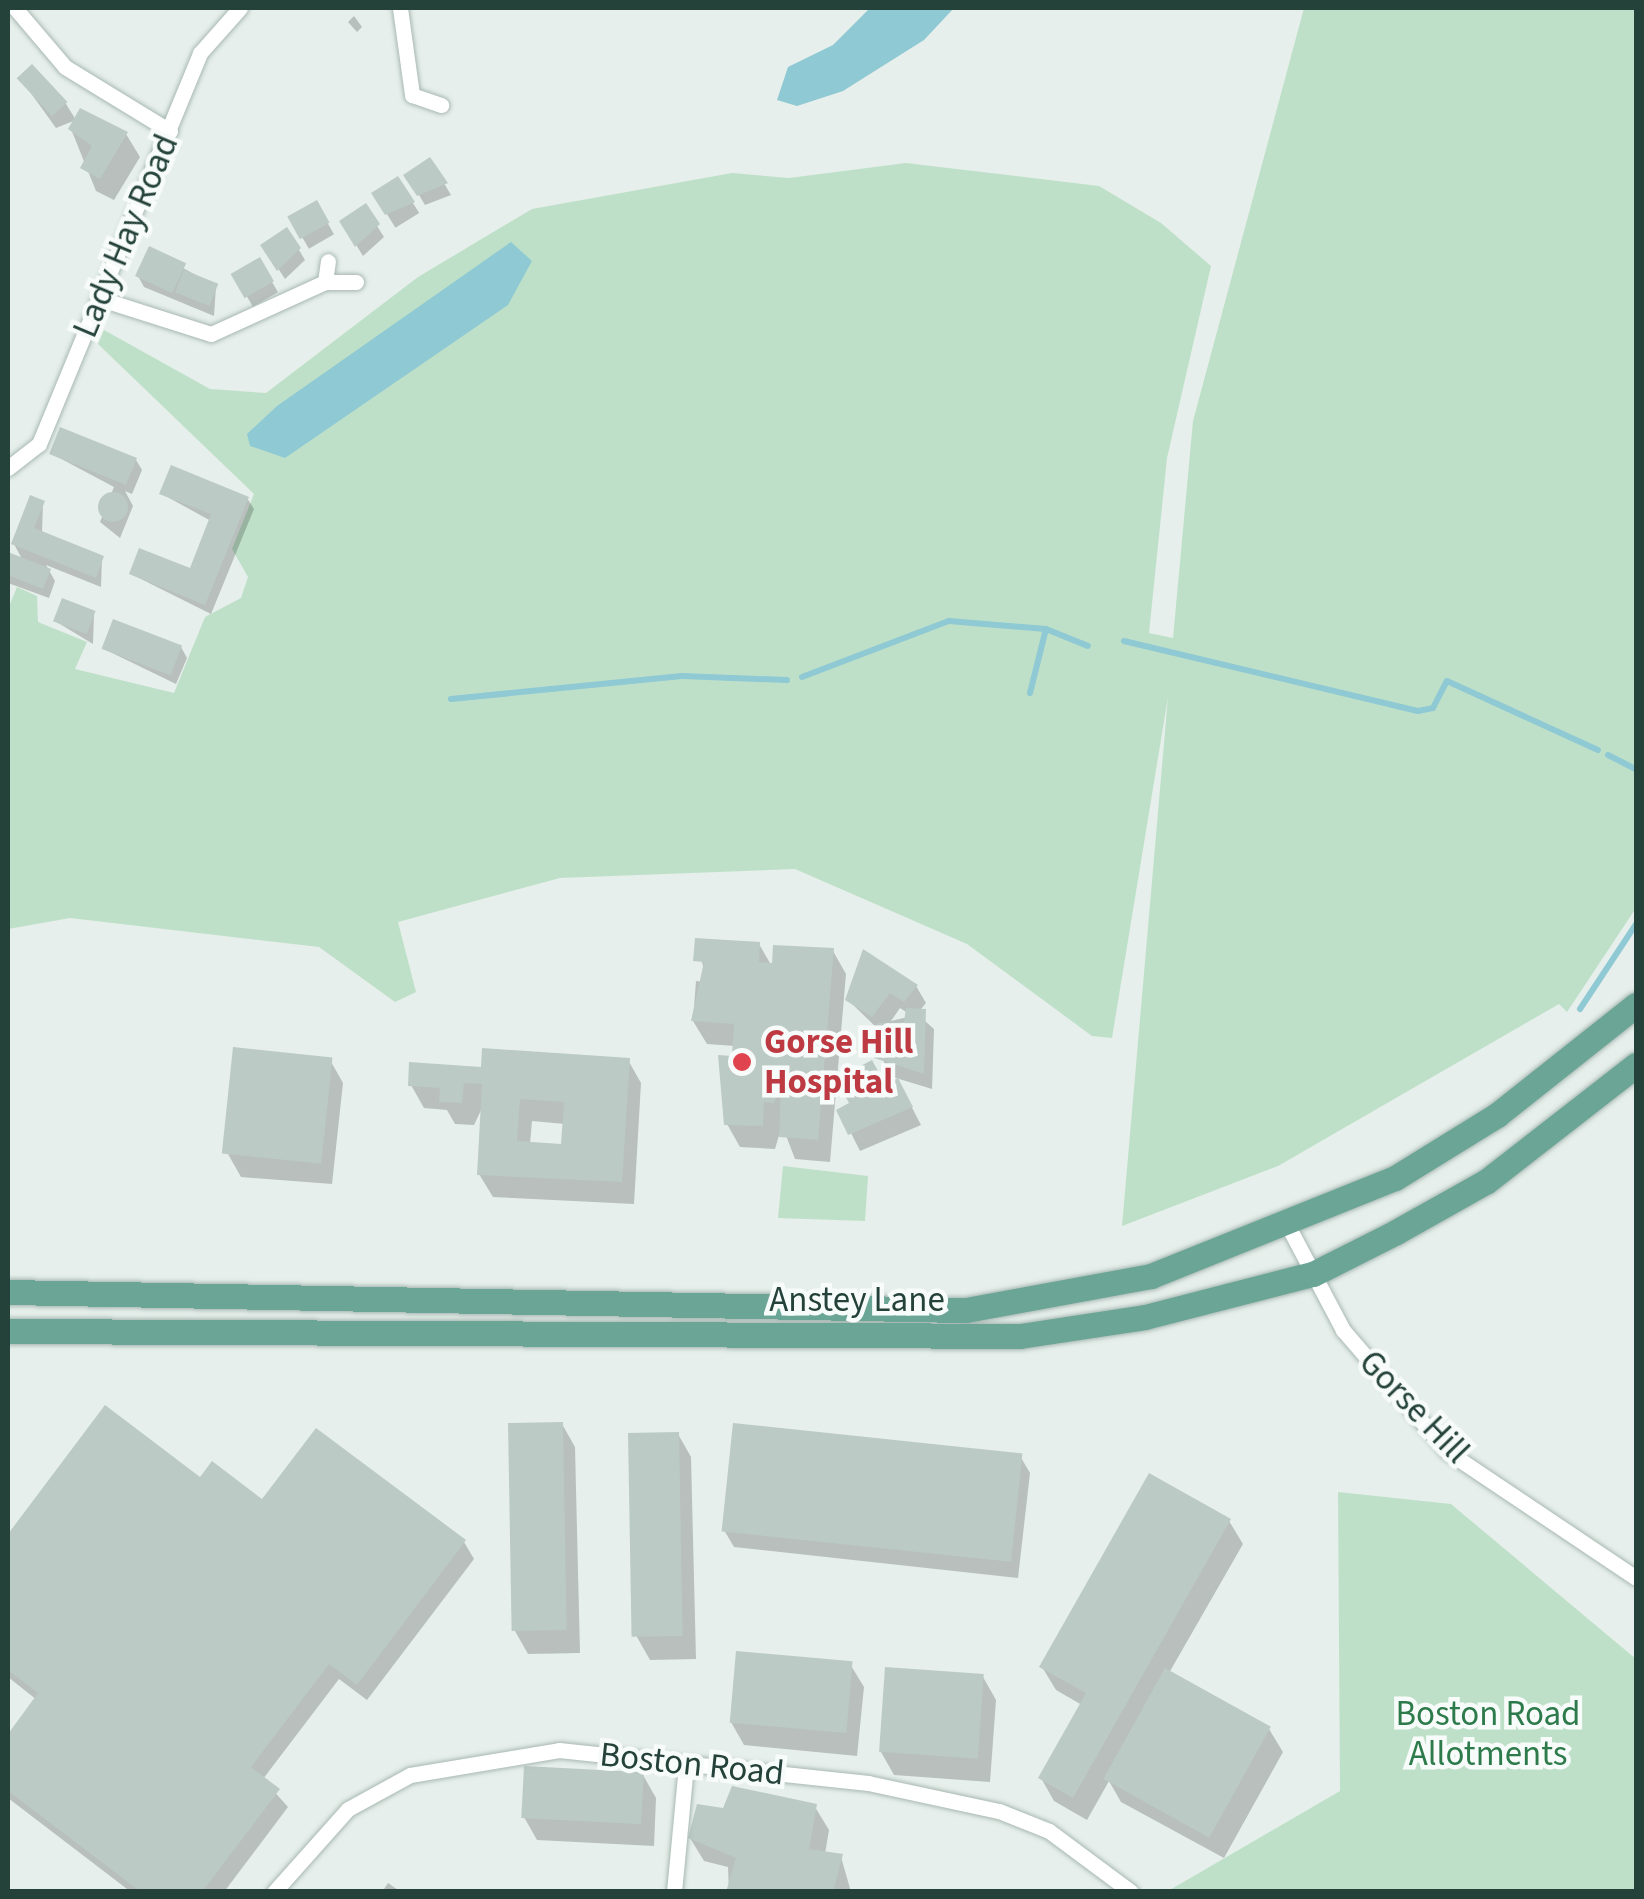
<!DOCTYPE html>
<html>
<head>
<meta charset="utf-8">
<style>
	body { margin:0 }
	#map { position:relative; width:1644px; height:1899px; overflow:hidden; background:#e6efeb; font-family:"Source Sans 3",sans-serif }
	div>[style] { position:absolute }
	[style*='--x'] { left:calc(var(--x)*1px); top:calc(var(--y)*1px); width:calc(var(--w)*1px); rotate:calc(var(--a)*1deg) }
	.green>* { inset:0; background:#bfe0c8 }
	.water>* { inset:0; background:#8ec9d4 }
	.shadow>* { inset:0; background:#0003; transform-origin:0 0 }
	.stream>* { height:6px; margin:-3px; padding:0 3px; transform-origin:3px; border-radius:3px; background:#8ec9d4 }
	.building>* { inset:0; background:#bbcac4; transform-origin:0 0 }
	.round { border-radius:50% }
	.roads { filter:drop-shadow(0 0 2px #a8b8b2) drop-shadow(0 0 2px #a8b8b2) }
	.minor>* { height:15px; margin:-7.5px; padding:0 7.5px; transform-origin:7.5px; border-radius:7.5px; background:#fff }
	.primary>* { height:25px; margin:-12.5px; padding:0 12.5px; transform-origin:12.5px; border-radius:12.5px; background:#6aa596 }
	.dots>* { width:28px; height:28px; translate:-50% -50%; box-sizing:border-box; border:5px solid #f7fbf9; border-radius:50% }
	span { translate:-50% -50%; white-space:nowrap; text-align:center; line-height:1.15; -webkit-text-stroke:9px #f7fbf9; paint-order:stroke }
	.street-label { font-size:35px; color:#24423a }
	.health-label { font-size:35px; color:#be3a42; font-weight:700 }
	.left { translate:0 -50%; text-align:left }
	.park-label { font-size:35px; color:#2d7a4b }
	.frame { position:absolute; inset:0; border:10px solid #24423a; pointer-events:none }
</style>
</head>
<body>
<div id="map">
	<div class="green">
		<div style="clip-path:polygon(1304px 8px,1636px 8px,1636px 908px,1567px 1012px,1559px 1004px,1278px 1166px,1122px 1226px,1168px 697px,1112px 1038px,1092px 1036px,967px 944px,795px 869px,560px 878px,398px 922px,416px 992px,395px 1002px,319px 947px,70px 918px,8px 929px,8px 609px,17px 587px,37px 596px,38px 622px,87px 642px,75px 669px,174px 693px,205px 617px,241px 598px,248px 577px,232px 549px,254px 494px,98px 344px,104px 330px,210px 389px,266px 393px,418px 277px,532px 209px,732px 173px,789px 178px,906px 163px,1099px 186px,1161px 223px,1211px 266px,1167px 458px,1149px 633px,1173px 638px,1193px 421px)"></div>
		<div style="clip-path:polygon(783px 1166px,868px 1176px,865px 1221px,778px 1218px)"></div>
		<div style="clip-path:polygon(1338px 1492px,1451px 1504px,1636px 1659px,1636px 1891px,1168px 1891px,1340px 1791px)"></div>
	</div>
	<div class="water">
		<div style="clip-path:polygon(870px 8px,954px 8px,924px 40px,843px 91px,797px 106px,777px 100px,788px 67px,833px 45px)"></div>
		<div style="clip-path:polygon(511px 242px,532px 261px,508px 305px,285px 458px,250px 446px,247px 434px,277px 406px)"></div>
	</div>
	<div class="shadow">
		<div style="clip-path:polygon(354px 16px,362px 27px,357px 32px,348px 22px)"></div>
		<div style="clip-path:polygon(32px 67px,66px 104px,76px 120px,56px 128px,20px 78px)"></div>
		<div style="clip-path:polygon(71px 129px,126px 134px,140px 157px,114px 200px,96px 191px)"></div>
		<div style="clip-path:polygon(430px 160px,451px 195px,425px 205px,407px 175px)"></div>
		<div style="left:398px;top:179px;width:40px;height:28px;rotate:58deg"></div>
		<div style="left:316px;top:203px;width:36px;height:29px;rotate:60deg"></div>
		<div style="clip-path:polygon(365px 207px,384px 237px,363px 256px,342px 222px)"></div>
		<div style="clip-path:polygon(287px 230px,305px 260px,285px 279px,263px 245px)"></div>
		<div style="clip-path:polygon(150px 250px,216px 286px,214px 316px,144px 287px,138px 276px)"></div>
		<div style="left:260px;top:261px;width:36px;height:29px;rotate:60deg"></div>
		<div style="clip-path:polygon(52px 454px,136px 460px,142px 470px,132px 494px,125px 491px,133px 506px,120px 538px,100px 522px,114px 487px)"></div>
		<div style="clip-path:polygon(162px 494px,247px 498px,254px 509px,211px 614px,131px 574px,191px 571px,211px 521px)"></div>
		<div style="clip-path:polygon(43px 503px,42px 534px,102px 558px,101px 587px,46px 565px,55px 581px,49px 598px,8px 583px,8px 555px,23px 561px,14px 544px)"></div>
		<div style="clip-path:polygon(94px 613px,93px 644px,55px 621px)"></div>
		<div style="clip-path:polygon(181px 647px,187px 658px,176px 684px,104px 649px)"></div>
		<div style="clip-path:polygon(698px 940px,759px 944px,774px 970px,833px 951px,846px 974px,830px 1162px,795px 1159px,782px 1125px,775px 1149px,740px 1147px,727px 1124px,735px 1046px,707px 1044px,693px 1021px,696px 981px,706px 982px)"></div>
		<div style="clip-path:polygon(evenodd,916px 986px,926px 1003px,917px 1014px,934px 1029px,932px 1089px,886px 1075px,879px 1030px,848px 1000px,916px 986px,900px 1008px,912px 1016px,891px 1021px,900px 1008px)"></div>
		<div style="clip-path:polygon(330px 1060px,343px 1083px,332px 1184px,241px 1177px,228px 1154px)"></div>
		<div style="clip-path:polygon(evenodd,628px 1060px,641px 1083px,634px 1204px,493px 1197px,479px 1174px,483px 1106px,474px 1125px,455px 1124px,447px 1110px,424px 1108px,411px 1085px,628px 1060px,532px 1121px,565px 1124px,563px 1147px,530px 1144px,532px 1121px)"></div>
		<div style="clip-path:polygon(885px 1087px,907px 1098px,921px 1125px,860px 1151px,840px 1111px)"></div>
		<div style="clip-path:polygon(105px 1409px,200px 1481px,263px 1503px,464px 1542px,474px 1559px,367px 1700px,339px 1679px,263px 1779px,288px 1807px,224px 1892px,131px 1892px,8px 1798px,8px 1738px,37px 1700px,8px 1677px,8px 1539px)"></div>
		<div style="clip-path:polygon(562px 1424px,575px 1447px,580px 1653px,528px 1654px,515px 1631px)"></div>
		<div style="clip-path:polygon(678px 1434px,691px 1457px,696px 1659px,650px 1660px,637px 1637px)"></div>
		<div style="clip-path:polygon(1020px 1456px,1030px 1473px,1018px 1578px,734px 1547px,724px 1530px)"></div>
		<div style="clip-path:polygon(1229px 1521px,1243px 1544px,1169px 1673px,1269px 1729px,1283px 1752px,1224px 1858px,1121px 1802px,1109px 1781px,1087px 1820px,1054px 1801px,1041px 1778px,1082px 1705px,1056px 1690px,1042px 1667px)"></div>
		<div style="clip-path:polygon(850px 1664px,864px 1687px,857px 1756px,744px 1745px,731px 1722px)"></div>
		<div style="clip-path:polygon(983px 1677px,996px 1700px,990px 1782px,894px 1775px,881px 1752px)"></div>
		<div style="clip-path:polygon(643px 1775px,656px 1798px,654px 1846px,537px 1840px,524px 1817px)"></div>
		<div style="clip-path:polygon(815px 1807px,829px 1830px,825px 1854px,841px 1857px,851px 1892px,729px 1892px,728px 1867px,704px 1861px,690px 1838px,725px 1810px)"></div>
		<div style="clip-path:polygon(388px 1883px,401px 1892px,382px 1892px)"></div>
	</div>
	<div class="stream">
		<div style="--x:1124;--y:641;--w:302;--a:13.4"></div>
		<div style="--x:1418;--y:711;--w:15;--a:-11"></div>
		<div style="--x:1433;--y:708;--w:30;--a:-63"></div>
		<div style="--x:1447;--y:681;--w:166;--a:24.6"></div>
		<div style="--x:802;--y:677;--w:157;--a:-20.9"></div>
		<div style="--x:949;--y:621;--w:97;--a:4.7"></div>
		<div style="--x:1046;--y:629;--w:45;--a:22"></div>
		<div style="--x:1030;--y:693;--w:66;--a:-76"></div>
		<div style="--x:451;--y:699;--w:232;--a:-5.7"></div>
		<div style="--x:682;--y:676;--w:105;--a:2.2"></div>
		<div style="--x:1608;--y:755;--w:31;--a:27"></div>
		<div style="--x:1580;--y:1009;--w:102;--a:-56.6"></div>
	</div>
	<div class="building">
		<div style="left:32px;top:64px;width:52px;height:21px;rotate:47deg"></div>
		<div style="clip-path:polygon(80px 108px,128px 132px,100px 179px,80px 168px,92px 146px,68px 129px)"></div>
		<div style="clip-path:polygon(430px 157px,448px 183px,417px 196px,403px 175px)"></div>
		<div style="clip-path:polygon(398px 176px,415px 202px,385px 215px,371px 193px)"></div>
		<div style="left:317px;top:200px;width:26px;height:34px;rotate:61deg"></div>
		<div style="clip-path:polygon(366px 203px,380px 224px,355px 247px,339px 221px)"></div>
		<div style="clip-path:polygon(287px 227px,301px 248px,277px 271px,260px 245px)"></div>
		<div style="left:149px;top:246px;width:41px;height:33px;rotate:25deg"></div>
		<div style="left:260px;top:257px;width:28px;height:34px;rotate:60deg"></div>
		<div style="left:184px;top:270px;width:37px;height:24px;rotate:22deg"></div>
		<div style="left:60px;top:427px;width:83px;height:29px;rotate:22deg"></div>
		<div style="clip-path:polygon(171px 465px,249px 497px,205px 605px,129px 574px,139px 548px,190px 568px,211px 514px,159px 494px)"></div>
		<div class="round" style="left:98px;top:492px;width:30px;height:30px"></div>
		<div style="clip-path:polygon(30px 495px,45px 501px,34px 528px,104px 556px,96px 578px,11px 544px)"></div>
		<div style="clip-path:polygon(8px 552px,51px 569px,43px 589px,8px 575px)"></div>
		<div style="left:62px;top:598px;width:36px;height:25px;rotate:21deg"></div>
		<div style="left:113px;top:619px;width:74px;height:32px;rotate:21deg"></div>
		<div style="clip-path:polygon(695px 938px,760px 942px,759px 962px,772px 963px,773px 945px,834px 948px,818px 1140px,779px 1137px,781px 1086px,774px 1103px,764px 1102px,763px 1126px,724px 1125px,718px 1055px,732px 1056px,734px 1024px,691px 1021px,704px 962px,693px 961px)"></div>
		<div style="clip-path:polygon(863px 949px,918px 985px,904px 1002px,890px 993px,872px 1017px,845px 1000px)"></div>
		<div style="clip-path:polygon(906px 1008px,926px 1009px,924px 1074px,874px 1058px,877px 1023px,904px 1022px)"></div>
		<div style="left:233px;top:1047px;width:100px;height:107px;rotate:6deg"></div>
		<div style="clip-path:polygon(evenodd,482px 1048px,630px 1058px,622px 1182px,477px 1175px,482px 1084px,464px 1083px,462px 1103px,439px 1102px,440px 1088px,408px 1086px,409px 1062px,481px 1067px,482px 1048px,520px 1099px,564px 1102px,561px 1144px,517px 1141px,520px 1099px)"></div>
		<div style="clip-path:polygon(872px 1060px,885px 1084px,898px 1078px,913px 1107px,848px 1135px,836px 1110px,849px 1103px,836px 1079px)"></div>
		<div style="clip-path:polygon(105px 1405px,200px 1477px,212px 1461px,262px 1499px,316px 1428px,466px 1540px,357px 1685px,329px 1664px,251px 1767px,280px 1789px,202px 1892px,141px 1892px,8px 1791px,8px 1734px,38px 1693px,8px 1670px,8px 1534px)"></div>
		<div style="left:563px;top:1422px;width:208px;height:55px;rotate:89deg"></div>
		<div style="left:733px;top:1423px;width:291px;height:109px;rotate:6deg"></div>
		<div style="left:679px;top:1432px;width:204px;height:51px;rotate:89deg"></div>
		<div style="clip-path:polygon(1149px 1473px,1231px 1519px,1073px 1798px,1038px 1778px,1086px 1693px,1039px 1667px)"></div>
		<div style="left:736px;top:1651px;width:117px;height:72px;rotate:5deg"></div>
		<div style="left:885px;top:1667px;width:99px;height:85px;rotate:4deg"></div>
		<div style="left:1165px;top:1668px;width:121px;height:127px;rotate:29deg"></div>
		<div style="left:524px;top:1766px;width:120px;height:52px;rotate:3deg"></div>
		<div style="clip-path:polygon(732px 1786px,817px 1804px,809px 1849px,843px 1854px,833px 1892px,726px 1892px,736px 1858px,688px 1838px,697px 1804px,723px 1808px)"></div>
	</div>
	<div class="roads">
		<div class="minor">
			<div style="--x:15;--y:8;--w:77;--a:49.7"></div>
			<div style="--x:65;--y:67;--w:123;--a:31.4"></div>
			<div style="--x:400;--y:8;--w:88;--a:82.1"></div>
			<div style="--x:412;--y:95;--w:31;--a:19"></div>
			<div style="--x:325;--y:282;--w:21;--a:-82"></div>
			<div style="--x:101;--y:299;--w:115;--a:17.7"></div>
			<div style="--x:211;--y:334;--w:125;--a:-24.5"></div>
			<div style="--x:325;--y:282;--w:31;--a:0"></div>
			<div style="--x:8;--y:468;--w:39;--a:-38"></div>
			<div style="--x:39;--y:444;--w:423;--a:-67.6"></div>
			<div style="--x:200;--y:53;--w:60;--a:-48.4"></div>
			<div style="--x:1288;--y:1226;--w:118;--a:62.1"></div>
			<div style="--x:1343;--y:1330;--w:161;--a:49.3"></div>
			<div style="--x:1448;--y:1452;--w:226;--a:33.8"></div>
			<div style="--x:274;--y:1892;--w:111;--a:-48.3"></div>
			<div style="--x:348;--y:1809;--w:71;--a:-28.7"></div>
			<div style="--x:410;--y:1775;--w:151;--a:-9.5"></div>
			<div style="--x:559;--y:1750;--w:311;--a:6.1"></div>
			<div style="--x:868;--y:1783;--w:134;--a:12.1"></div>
			<div style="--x:999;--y:1811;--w:54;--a:21.8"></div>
			<div style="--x:1049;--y:1831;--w:102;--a:36.6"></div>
			<div style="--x:674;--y:1892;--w:129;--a:-84.6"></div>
		</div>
		<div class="primary">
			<div style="--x:8;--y:1292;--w:958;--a:1.08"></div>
			<div style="--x:966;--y:1310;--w:188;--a:-10.4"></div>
			<div style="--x:1151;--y:1276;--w:263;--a:-21.9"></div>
			<div style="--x:1395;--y:1178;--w:120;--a:-31.7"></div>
			<div style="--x:1497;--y:1115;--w:177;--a:-38.4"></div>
			<div style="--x:8;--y:1331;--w:1012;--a:0.28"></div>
			<div style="--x:1020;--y:1336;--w:126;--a:-8.6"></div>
			<div style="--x:1145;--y:1317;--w:173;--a:-14.4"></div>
			<div style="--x:1313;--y:1274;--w:93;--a:-26.8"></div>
			<div style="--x:1396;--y:1232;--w:104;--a:-29.3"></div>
			<div style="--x:1487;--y:1181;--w:189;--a:-37.9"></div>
		</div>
	</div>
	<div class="dots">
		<div style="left:742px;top:1062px;background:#e0444e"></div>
	</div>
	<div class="street-label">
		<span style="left:126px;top:236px;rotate:-67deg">Lady Hay Road</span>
		<span style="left:857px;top:1300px">Anstey Lane</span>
		<span style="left:1414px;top:1407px;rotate:46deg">Gorse Hill</span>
		<span style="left:692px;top:1764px;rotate:6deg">Boston Road</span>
	</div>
	<div class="health-label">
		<span class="left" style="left:764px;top:1062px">Gorse Hill<br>Hospital</span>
	</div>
	<div class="park-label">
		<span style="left:1488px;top:1734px">Boston Road<br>Allotments</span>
	</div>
	<div class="frame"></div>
</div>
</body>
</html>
